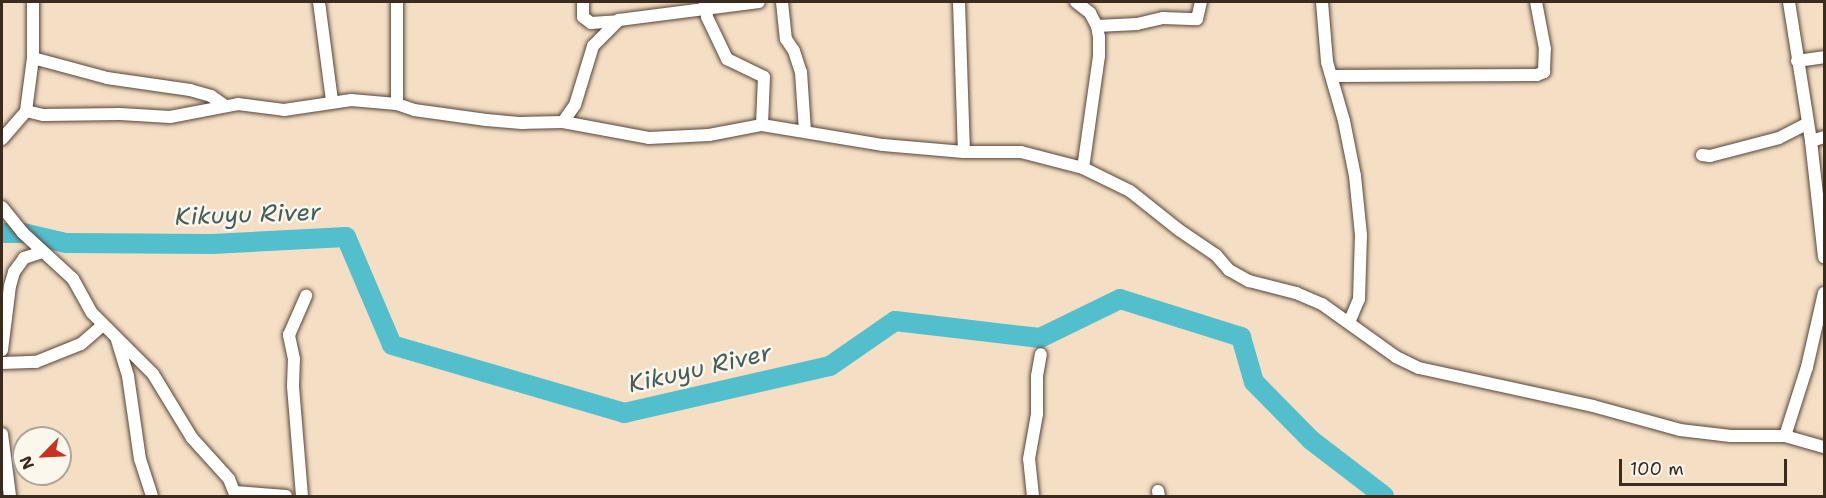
<!DOCTYPE html>
<html>
<head>
<meta charset="utf-8">
<style>
	body { margin:0 }
	#map { position:relative; width:1826px; height:498px; overflow:hidden; background:#f4dec4; font-family:"Shantell Sans",sans-serif }
	div>[style] { position:absolute }
	[style*='--x'] { left:calc(var(--x)*1px); top:calc(var(--y)*1px); width:calc(var(--w)*1px); rotate:calc(var(--a)*1deg) }
	.river>* { height:20px; margin:-10px; padding:0 10px; transform-origin:10px; border-radius:10px; background:#53bfcd }
	.roads { filter:drop-shadow(0 0 2px #574537) drop-shadow(0 0 2px #574537) }
	.street>* { height:12px; margin:-6px; padding:0 6px; transform-origin:6px; border-radius:6px; background:#fff }
	span { translate:-50% -50%; white-space:nowrap; text-align:center; line-height:1.15; -webkit-text-stroke:5px #fbf7ec; paint-order:stroke }
	.water-label { font-size:24px; color:#435e5b; font-style:italic }
	.frame { position:absolute; inset:0; border:3px solid #3b2a1e; pointer-events:none }
	.north { position:absolute; left:12px; top:426px; width:60px; height:60px; box-sizing:border-box; background:#fbf7ec; border:2px solid #aea59a; border-radius:50%; rotate:246deg; font-size:16px; font-weight:700; line-height:24px; text-align:center; color:#3b2a1e }
	.north::after { content:''; display:block; margin:auto; width:21px; height:27px; background:#c8321e; clip-path:polygon(50% 0,100% 100%,50% 72%,0 100%) }
	.scale { position:absolute; left:1619px; top:459px; width:168px; height:27px; box-sizing:border-box; border:3px solid #3b2a1e; border-top:0; padding-left:8px; font-size:18px; line-height:21px; white-space:nowrap; color:#3b2a1e; -webkit-text-stroke:4px #fbf7ec; paint-order:stroke }
</style>
</head>
<body>
<div id="map">
	<div class="river">
		<div style="--x:2;--y:233;--w:21;--a:0"></div>
		<div style="--x:23;--y:233;--w:44;--a:13.1"></div>
		<div style="--x:66;--y:243;--w:146;--a:0.4"></div>
		<div style="--x:212;--y:244;--w:134;--a:-3"></div>
		<div style="--x:346;--y:237;--w:117;--a:66.9"></div>
		<div style="--x:392;--y:345;--w:242;--a:16.3"></div>
		<div style="--x:624;--y:413;--w:211;--a:-12.9"></div>
		<div style="--x:830;--y:366;--w:79;--a:-34.7"></div>
		<div style="--x:895;--y:321;--w:146;--a:6.7"></div>
		<div style="--x:1040;--y:338;--w:89;--a:-26"></div>
		<div style="--x:1120;--y:299;--w:127;--a:17.4"></div>
		<div style="--x:1241;--y:337;--w:47;--a:73.9"></div>
		<div style="--x:1254;--y:382;--w:81;--a:45.5"></div>
		<div style="--x:1311;--y:440;--w:92;--a:37.5"></div>
	</div>
	<div class="roads">
		<div class="street">
			<div style="--x:319;--y:2;--w:100;--a:82.5"></div>
			<div style="--x:397;--y:2;--w:102;--a:90"></div>
			<div style="--x:583;--y:2;--w:15;--a:90"></div>
			<div style="--x:583;--y:17;--w:10;--a:37"></div>
			<div style="--x:591;--y:23;--w:27;--a:-4"></div>
			<div style="--x:705;--y:2;--w:15;--a:82"></div>
			<div style="--x:707;--y:17;--w:47;--a:64.5"></div>
			<div style="--x:727;--y:59;--w:41;--a:25.9"></div>
			<div style="--x:764;--y:77;--w:48;--a:92.4"></div>
			<div style="--x:782;--y:2;--w:37;--a:84"></div>
			<div style="--x:786;--y:39;--w:14;--a:56"></div>
			<div style="--x:794;--y:51;--w:22;--a:72"></div>
			<div style="--x:801;--y:72;--w:58;--a:86.1"></div>
			<div style="--x:959;--y:2;--w:150;--a:88.1"></div>
			<div style="--x:1076;--y:2;--w:18;--a:38"></div>
			<div style="--x:1090;--y:13;--w:15;--a:62"></div>
			<div style="--x:1097;--y:26;--w:11;--a:80"></div>
			<div style="--x:1099;--y:37;--w:19;--a:90"></div>
			<div style="--x:1099;--y:56;--w:113;--a:98.1"></div>
			<div style="--x:1322;--y:2;--w:60;--a:85.2"></div>
			<div style="--x:1327;--y:62;--w:61;--a:73.9"></div>
			<div style="--x:1344;--y:121;--w:56;--a:78.7"></div>
			<div style="--x:1355;--y:176;--w:59;--a:84.2"></div>
			<div style="--x:1361;--y:235;--w:64;--a:91.8"></div>
			<div style="--x:1359;--y:299;--w:25;--a:113"></div>
			<div style="--x:1789;--y:2;--w:141;--a:81"></div>
			<div style="--x:1811;--y:141;--w:117;--a:83.6"></div>
			<div style="--x:1097;--y:26;--w:40;--a:-2.9"></div>
			<div style="--x:1137;--y:24;--w:27;--a:-13"></div>
			<div style="--x:1163;--y:18;--w:34;--a:2"></div>
			<div style="--x:1197;--y:19;--w:17;--a:-77"></div>
			<div style="--x:33;--y:58;--w:77;--a:15.1"></div>
			<div style="--x:107;--y:78;--w:84;--a:8.2"></div>
			<div style="--x:190;--y:90;--w:22;--a:16"></div>
			<div style="--x:211;--y:96;--w:16;--a:35"></div>
			<div style="--x:1797;--y:61;--w:27;--a:-8"></div>
			<div style="--x:1332;--y:76;--w:205;--a:-0.3"></div>
			<div style="--x:1537;--y:75;--w:8;--a:-23"></div>
			<div style="--x:1544;--y:72;--w:23;--a:-88"></div>
			<div style="--x:1545;--y:49;--w:48;--a:-100.8"></div>
			<div style="--x:26;--y:111;--w:18;--a:13"></div>
			<div style="--x:44;--y:115;--w:76;--a:-0.8"></div>
			<div style="--x:120;--y:114;--w:50;--a:3.4"></div>
			<div style="--x:170;--y:117;--w:69;--a:-10.8"></div>
			<div style="--x:238;--y:104;--w:46;--a:7.4"></div>
			<div style="--x:284;--y:110;--w:68;--a:-8.5"></div>
			<div style="--x:351;--y:100;--w:46;--a:5"></div>
			<div style="--x:397;--y:104;--w:18;--a:19"></div>
			<div style="--x:414;--y:110;--w:73;--a:7.9"></div>
			<div style="--x:486;--y:120;--w:36;--a:5"></div>
			<div style="--x:522;--y:123;--w:41;--a:-1.4"></div>
			<div style="--x:563;--y:122;--w:87;--a:10.5"></div>
			<div style="--x:649;--y:138;--w:60;--a:-2.9"></div>
			<div style="--x:709;--y:135;--w:54;--a:-10.7"></div>
			<div style="--x:762;--y:125;--w:123;--a:9.4"></div>
			<div style="--x:883;--y:145;--w:81;--a:4.9"></div>
			<div style="--x:964;--y:152;--w:57;--a:0"></div>
			<div style="--x:1021;--y:152;--w:64;--a:14.5"></div>
			<div style="--x:1083;--y:168;--w:52;--a:26.1"></div>
			<div style="--x:1130;--y:191;--w:63;--a:38.5"></div>
			<div style="--x:1179;--y:230;--w:45;--a:34"></div>
			<div style="--x:1216;--y:255;--w:20;--a:49"></div>
			<div style="--x:1229;--y:270;--w:23;--a:29"></div>
			<div style="--x:1249;--y:281;--w:49;--a:14.3"></div>
			<div style="--x:1296;--y:293;--w:28;--a:23"></div>
			<div style="--x:1322;--y:304;--w:91;--a:35.6"></div>
			<div style="--x:1396;--y:357;--w:25;--a:26"></div>
			<div style="--x:1419;--y:368;--w:178;--a:12.3"></div>
			<div style="--x:1593;--y:406;--w:90;--a:15.4"></div>
			<div style="--x:1680;--y:430;--w:51;--a:6.7"></div>
			<div style="--x:1731;--y:436;--w:54;--a:0"></div>
			<div style="--x:1785;--y:436;--w:41;--a:15.8"></div>
			<div style="--x:563;--y:122;--w:21;--a:-55"></div>
			<div style="--x:575;--y:105;--w:62;--a:-73"></div>
			<div style="--x:593;--y:46;--w:37;--a:-45"></div>
			<div style="--x:619;--y:20;--w:141;--a:-7.3"></div>
			<div style="--x:2;--y:139;--w:37;--a:-49"></div>
			<div style="--x:26;--y:111;--w:53;--a:-82.5"></div>
			<div style="--x:33;--y:58;--w:56;--a:-90"></div>
			<div style="--x:1811;--y:141;--w:14;--a:-17"></div>
			<div style="--x:1702;--y:155;--w:8;--a:7"></div>
			<div style="--x:1710;--y:156;--w:71;--a:-14.6"></div>
			<div style="--x:1779;--y:138;--w:31;--a:-27"></div>
			<div style="--x:2;--y:207;--w:33;--a:51"></div>
			<div style="--x:23;--y:233;--w:68;--a:42.6"></div>
			<div style="--x:73;--y:279;--w:39;--a:61"></div>
			<div style="--x:92;--y:313;--w:86;--a:45"></div>
			<div style="--x:153;--y:374;--w:75;--a:58.6"></div>
			<div style="--x:192;--y:438;--w:55;--a:47.9"></div>
			<div style="--x:229;--y:479;--w:18;--a:68"></div>
			<div style="--x:117;--y:340;--w:38;--a:73"></div>
			<div style="--x:128;--y:376;--w:84;--a:81.8"></div>
			<div style="--x:140;--y:459;--w:39;--a:72"></div>
			<div style="--x:2;--y:350;--w:64;--a:-82.9"></div>
			<div style="--x:10;--y:286;--w:15;--a:-74"></div>
			<div style="--x:14;--y:272;--w:17;--a:-54"></div>
			<div style="--x:24;--y:258;--w:19;--a:-18"></div>
			<div style="--x:2;--y:363;--w:34;--a:-2"></div>
			<div style="--x:36;--y:362;--w:48;--a:-21.8"></div>
			<div style="--x:81;--y:344;--w:29;--a:-41"></div>
			<div style="--x:2;--y:434;--w:63;--a:82.6"></div>
			<div style="--x:1785;--y:436;--w:72;--a:-72.3"></div>
			<div style="--x:1807;--y:367;--w:76;--a:-77.1"></div>
			<div style="--x:1158;--y:491;--w:5;--a:79"></div>
			<div style="--x:235;--y:492;--w:51;--a:4.5"></div>
			<div style="--x:302;--y:496;--w:110;--a:-94.7"></div>
			<div style="--x:293;--y:386;--w:27;--a:-88"></div>
			<div style="--x:294;--y:359;--w:25;--a:-102"></div>
			<div style="--x:289;--y:335;--w:43;--a:-66.4"></div>
			<div style="--x:1033;--y:496;--w:37;--a:-96"></div>
			<div style="--x:1029;--y:459;--w:46;--a:-79.9"></div>
			<div style="--x:1037;--y:414;--w:38;--a:-90"></div>
			<div style="--x:1037;--y:376;--w:22;--a:-80"></div>
		</div>
	</div>
	<div class="water-label">
		<span style="left:248px;top:215px;rotate:-2deg">Kikuyu River</span>
		<span style="left:700px;top:369px;rotate:-13deg">Kikuyu River</span>
	</div>
	<div class="frame"></div>
	<div class="north">N</div>
	<div class="scale">100 m</div>
</div>
</body>
</html>
